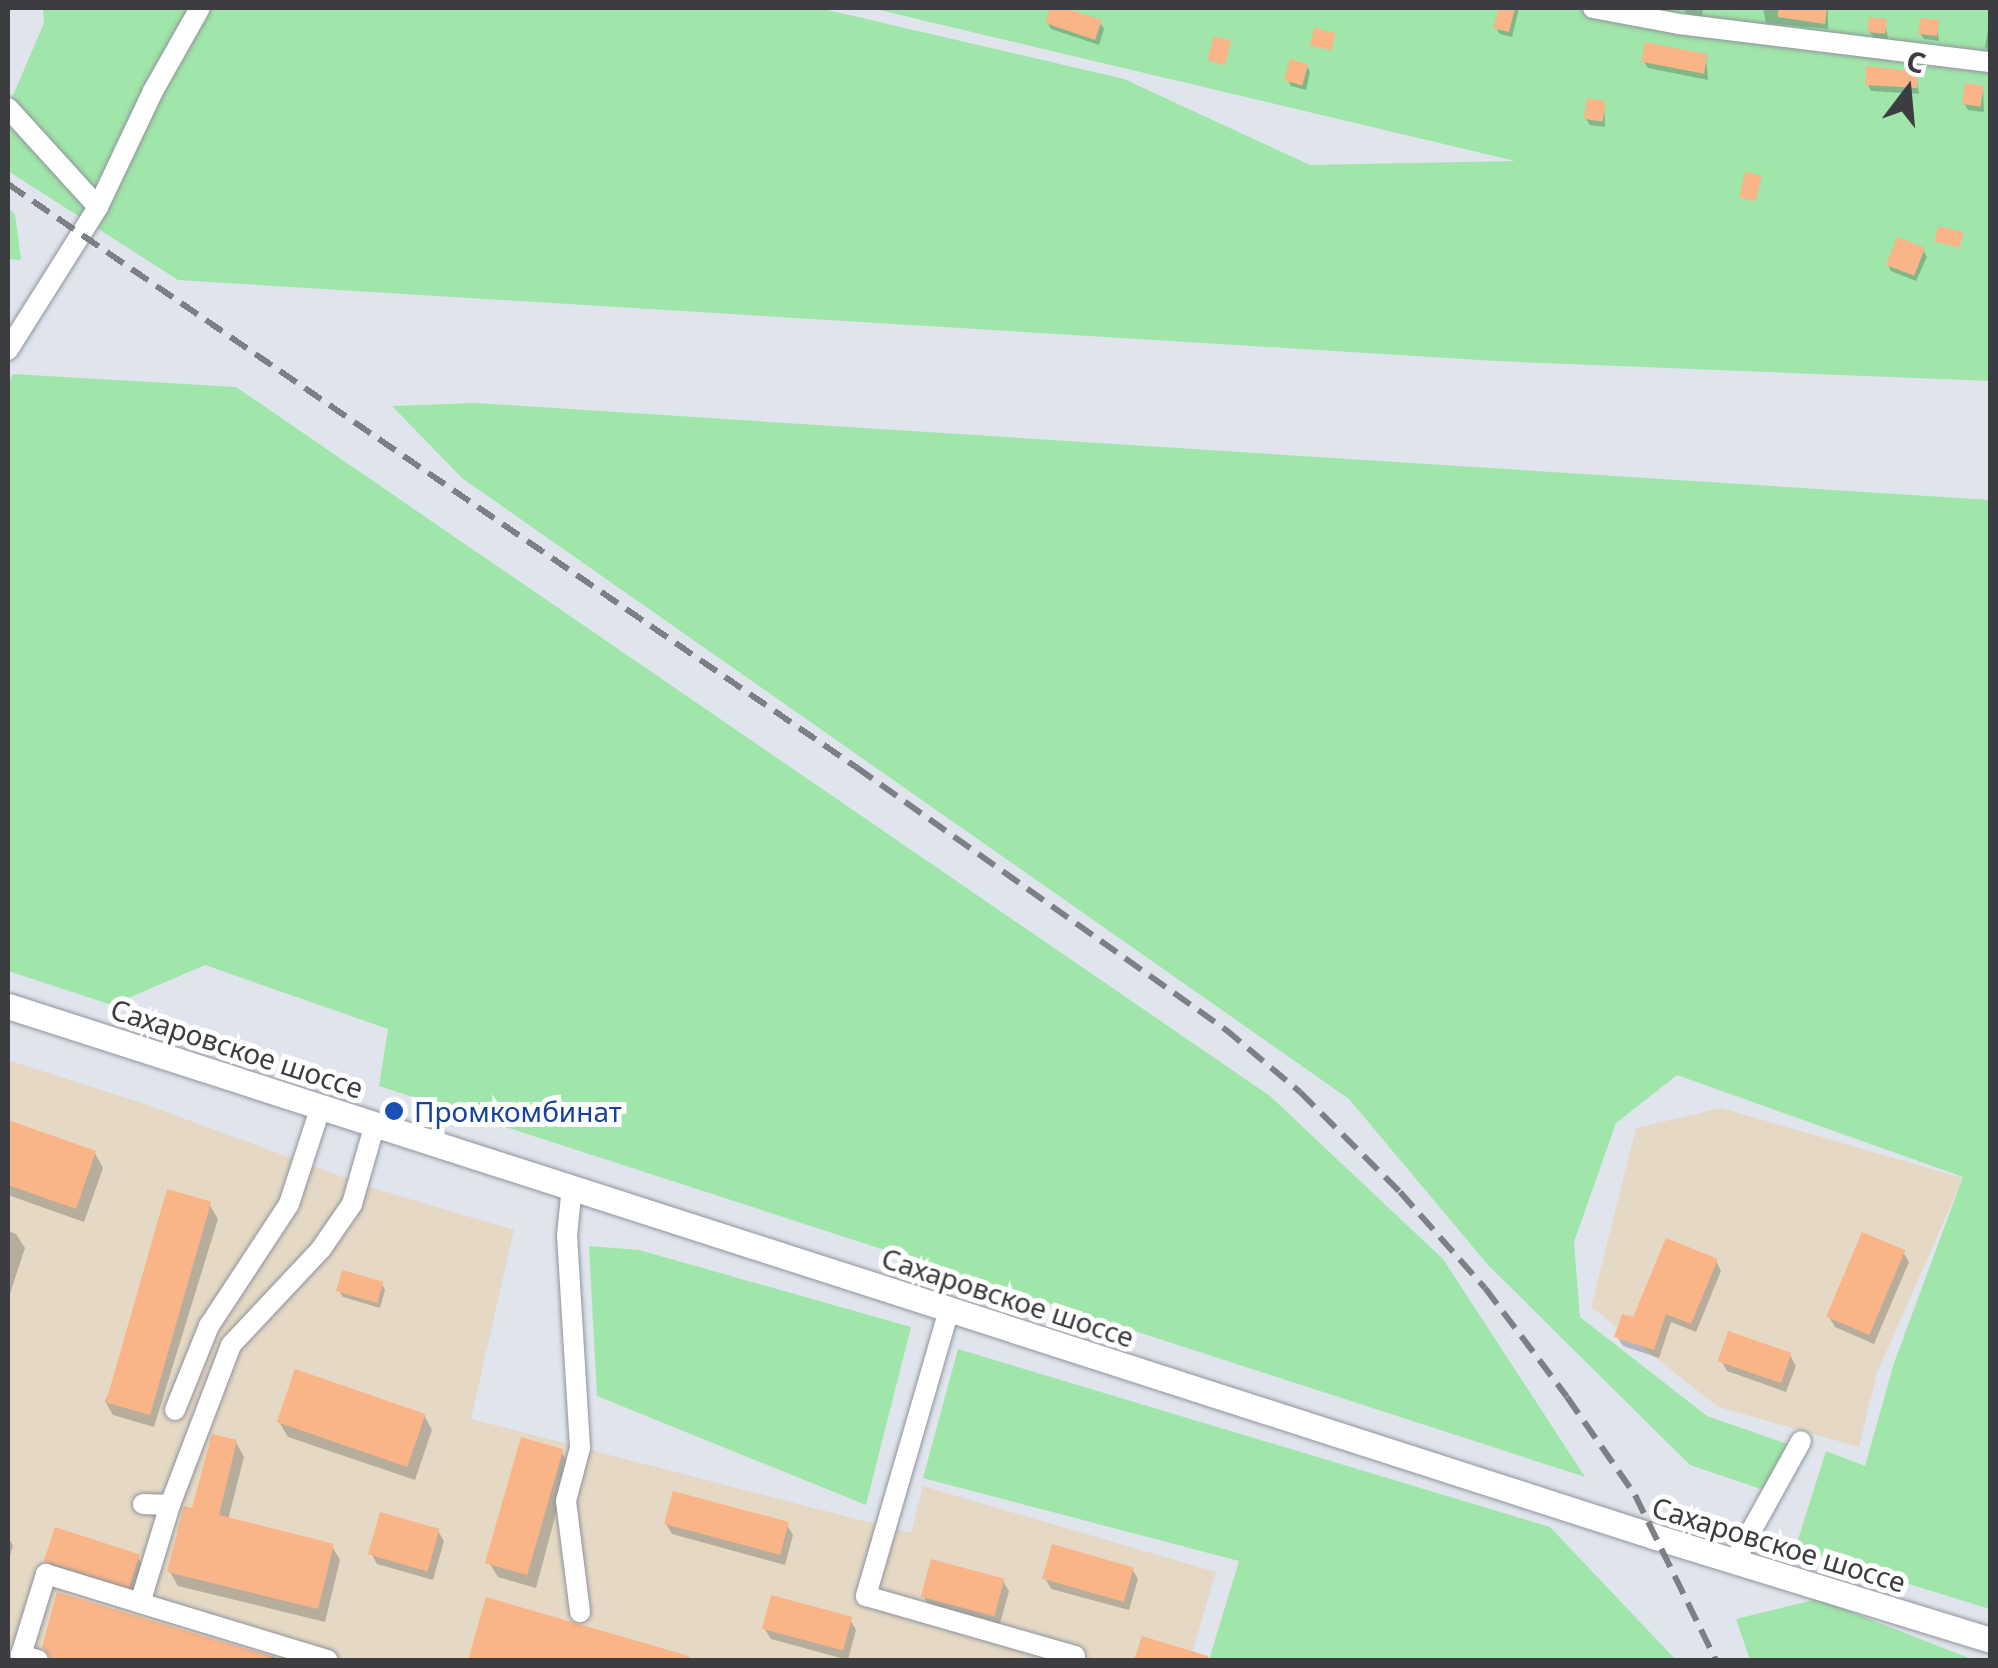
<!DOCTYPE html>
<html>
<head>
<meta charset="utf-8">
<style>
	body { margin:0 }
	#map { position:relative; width:1998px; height:1668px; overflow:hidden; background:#e0e5ed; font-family:"Noto Sans",sans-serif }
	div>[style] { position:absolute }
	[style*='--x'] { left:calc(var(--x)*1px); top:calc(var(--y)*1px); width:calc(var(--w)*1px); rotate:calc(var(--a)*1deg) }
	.industrial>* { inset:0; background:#e5d9c5 }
	.green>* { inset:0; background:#a0e5a9 }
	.shadow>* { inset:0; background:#0003 }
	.building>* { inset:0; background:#f9b488; transform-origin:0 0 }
	.roads { filter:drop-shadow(0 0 2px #8f939b) drop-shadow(0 0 2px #8f939b) }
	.minor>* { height:20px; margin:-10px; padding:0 10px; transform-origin:10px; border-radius:10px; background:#fff }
	.major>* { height:25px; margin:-12.5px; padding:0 12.5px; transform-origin:12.5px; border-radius:12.5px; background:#fff }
	.rail>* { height:6px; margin-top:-3px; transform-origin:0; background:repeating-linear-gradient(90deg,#7c7f84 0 20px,transparent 0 30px) }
	.dots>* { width:28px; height:28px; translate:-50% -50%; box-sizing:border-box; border:5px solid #fff; border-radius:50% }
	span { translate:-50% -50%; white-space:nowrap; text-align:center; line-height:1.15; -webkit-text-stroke:10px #fff; paint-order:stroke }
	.street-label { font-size:28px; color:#3b3d40 }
	.transit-label { font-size:28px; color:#164399 }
	.left { translate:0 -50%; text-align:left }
	.frame { position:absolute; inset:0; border:10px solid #3b3d40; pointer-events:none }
	.north { position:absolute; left:1858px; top:40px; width:100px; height:100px; -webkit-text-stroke:8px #fff; paint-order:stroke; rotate:16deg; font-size:28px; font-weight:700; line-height:40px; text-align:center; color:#3b3d40 }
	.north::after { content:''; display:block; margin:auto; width:35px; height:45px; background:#3b3d40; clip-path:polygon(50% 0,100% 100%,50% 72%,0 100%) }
</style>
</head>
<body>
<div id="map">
	<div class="industrial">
		<div style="clip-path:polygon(8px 1060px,139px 1102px,373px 1188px,514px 1230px,471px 1419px,911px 1533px,923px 1486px,1216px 1572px,1190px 1660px,8px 1660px)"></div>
		<div style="clip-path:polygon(1721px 1108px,1963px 1178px,1877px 1373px,1859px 1447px,1718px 1407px,1591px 1307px,1636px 1128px)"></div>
	</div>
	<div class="green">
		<div style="clip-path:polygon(43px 8px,819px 8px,1124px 79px,1310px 165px,1515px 161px,871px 8px,1990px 8px,1990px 381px,1496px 361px,178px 280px,8px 171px,8px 107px,44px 23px)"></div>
		<div style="clip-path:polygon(8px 208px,15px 214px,21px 260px,8px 259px)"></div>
		<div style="clip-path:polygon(13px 374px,236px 387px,1270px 1096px,1443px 1259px,1585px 1477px,379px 1086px,388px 1029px,205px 965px,112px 1005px,8px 971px,8px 385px)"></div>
		<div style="clip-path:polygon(475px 403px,1990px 500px,1990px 1609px,1795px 1549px,1826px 1451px,1865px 1466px,1894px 1363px,1963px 1177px,1677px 1075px,1616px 1123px,1574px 1242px,1580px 1317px,1707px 1416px,1793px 1446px,1767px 1491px,1690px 1465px,1488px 1265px,1349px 1099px,462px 478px,392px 406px)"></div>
		<div style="clip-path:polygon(589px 1246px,639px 1250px,911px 1327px,866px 1505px,597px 1396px)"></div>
		<div style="clip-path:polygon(958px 1349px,1550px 1527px,1676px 1660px,1209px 1660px,1239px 1561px,923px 1478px)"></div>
		<div style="clip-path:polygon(1818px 1599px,1974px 1660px,1750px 1660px,1736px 1619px)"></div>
	</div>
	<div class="shadow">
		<div style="clip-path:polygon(1052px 8px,1100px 22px,1104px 29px,1099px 45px,1051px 29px,1047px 22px)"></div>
		<div style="clip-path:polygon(1501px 8px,1519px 8px,1512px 37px,1500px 34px,1496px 28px)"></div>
		<div style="clip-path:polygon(1683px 8px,1703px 8px,1702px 16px,1686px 13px)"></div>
		<div style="clip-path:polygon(1763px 8px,1828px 8px,1828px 29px,1766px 23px)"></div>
		<div style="clip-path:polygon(1885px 21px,1888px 39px,1874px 38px,1870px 32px)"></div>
		<div style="clip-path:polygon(1937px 23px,1939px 41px,1924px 39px,1920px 33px)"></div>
		<div style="clip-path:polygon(1988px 29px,1990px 30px,1990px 53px,1985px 47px)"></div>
		<div style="clip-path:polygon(1706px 56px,1708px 80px,1648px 68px,1644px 62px)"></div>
		<div style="clip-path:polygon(1307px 66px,1310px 72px,1306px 90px,1291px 86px,1287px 79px)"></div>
		<div style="clip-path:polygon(1916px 74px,1919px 94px,1871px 91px,1868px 85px)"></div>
		<div style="clip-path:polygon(1983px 88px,1984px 112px,1968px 110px,1964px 103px)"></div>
		<div style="clip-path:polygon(1604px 103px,1605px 127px,1590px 125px,1586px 119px)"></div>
		<div style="clip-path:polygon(1923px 250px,1927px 257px,1916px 281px,1891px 271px,1888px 264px)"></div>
		<div style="clip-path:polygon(8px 1122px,95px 1153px,103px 1168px,84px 1222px,8px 1195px)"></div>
		<div style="clip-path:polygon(209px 1204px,218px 1219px,154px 1427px,113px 1415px,105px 1401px)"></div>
		<div style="clip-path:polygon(8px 1231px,16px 1234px,25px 1248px,8px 1300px)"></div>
		<div style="clip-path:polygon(1903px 1252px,1909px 1262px,1874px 1344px,1835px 1327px,1829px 1317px)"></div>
		<div style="clip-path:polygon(1716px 1261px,1721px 1271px,1696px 1332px,1671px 1322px,1659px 1358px,1623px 1346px,1617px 1337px)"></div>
		<div style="clip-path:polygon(382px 1284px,385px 1290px,380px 1308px,343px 1297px,339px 1291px)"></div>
		<div style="clip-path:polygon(1790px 1355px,1796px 1366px,1786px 1392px,1727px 1371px,1721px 1360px)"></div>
		<div style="clip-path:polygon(424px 1415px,432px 1430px,415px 1480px,288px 1437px,279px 1422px)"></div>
		<div style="clip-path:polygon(236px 1442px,244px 1457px,228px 1520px,332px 1546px,340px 1560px,325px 1622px,178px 1586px,170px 1572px,194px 1511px)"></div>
		<div style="clip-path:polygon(561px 1451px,569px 1465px,536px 1588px,498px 1577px,489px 1563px)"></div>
		<div style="clip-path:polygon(666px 1524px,787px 1525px,793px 1535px,785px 1565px,672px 1534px)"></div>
		<div style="clip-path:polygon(438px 1531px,444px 1541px,433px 1580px,377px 1564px,371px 1553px)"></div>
		<div style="clip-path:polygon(8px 1536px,13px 1546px,8px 1563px)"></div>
		<div style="clip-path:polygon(138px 1558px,145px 1568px,136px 1595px,53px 1571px,46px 1560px)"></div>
		<div style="clip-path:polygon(1132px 1569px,1138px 1579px,1129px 1610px,1051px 1589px,1045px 1578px)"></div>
		<div style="clip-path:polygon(1003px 1581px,1009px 1591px,999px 1627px,930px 1608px,924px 1597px)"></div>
		<div style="clip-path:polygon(59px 1595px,284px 1660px,53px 1660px,45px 1647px)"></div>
		<div style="clip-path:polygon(488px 1600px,693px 1660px,470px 1660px)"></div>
		<div style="clip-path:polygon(850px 1619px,856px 1630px,848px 1660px,771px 1639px,764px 1628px)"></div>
	</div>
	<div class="building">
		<div style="clip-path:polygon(1050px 8px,1065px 8px,1102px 20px,1095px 40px,1045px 23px)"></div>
		<div style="clip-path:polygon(1499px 8px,1515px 8px,1509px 32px,1493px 28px)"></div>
		<div style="clip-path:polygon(1778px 8px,1827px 8px,1825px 24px,1778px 17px)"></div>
		<div style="left:1869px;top:17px;width:18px;height:15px;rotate:6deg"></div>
		<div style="left:1920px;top:18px;width:19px;height:16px;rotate:6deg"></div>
		<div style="left:1314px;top:28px;width:22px;height:18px;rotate:13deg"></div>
		<div style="left:1214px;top:36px;width:18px;height:25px;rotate:16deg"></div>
		<div style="left:1645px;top:42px;width:64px;height:20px;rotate:11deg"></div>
		<div style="left:1290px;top:59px;width:19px;height:22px;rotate:16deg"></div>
		<div style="clip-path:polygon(1866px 66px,1918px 72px,1917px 88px,1865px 85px)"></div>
		<div style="left:1965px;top:83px;width:19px;height:21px;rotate:9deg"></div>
		<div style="left:1587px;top:98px;width:19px;height:21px;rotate:9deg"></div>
		<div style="left:1745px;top:172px;width:17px;height:26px;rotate:13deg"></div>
		<div style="left:1938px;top:226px;width:26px;height:16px;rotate:13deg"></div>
		<div style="left:1897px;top:237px;width:30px;height:30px;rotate:21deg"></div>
		<div style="clip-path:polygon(8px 1120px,96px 1151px,76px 1209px,8px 1185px)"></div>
		<div style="left:167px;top:1189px;width:46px;height:222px;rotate:16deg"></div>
		<div style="left:1862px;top:1232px;width:47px;height:92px;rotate:23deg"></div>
		<div style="clip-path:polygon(1666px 1238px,1718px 1259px,1691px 1324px,1666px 1314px,1654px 1350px,1614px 1337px,1622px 1314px,1633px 1317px)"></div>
		<div style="left:342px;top:1270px;width:43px;height:22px;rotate:16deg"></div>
		<div style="left:1728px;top:1331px;width:67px;height:32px;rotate:19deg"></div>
		<div style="left:295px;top:1369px;width:138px;height:56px;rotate:19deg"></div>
		<div style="clip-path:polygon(212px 1434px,237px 1440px,219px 1515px,334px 1544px,318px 1609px,167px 1572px,184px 1506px,192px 1508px)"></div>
		<div style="left:521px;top:1437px;width:44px;height:131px;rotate:16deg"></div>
		<div style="left:673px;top:1491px;width:120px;height:34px;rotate:15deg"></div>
		<div style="left:380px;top:1512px;width:62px;height:44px;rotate:16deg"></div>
		<div style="left:55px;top:1527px;width:89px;height:36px;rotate:18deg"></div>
		<div style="left:1052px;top:1544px;width:85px;height:36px;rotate:16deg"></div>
		<div style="left:931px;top:1559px;width:76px;height:39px;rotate:15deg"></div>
		<div style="clip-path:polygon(57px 1592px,272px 1657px,271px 1660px,51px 1658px,42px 1647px)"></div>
		<div style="left:771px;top:1595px;width:84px;height:35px;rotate:15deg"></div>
		<div style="clip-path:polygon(486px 1597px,689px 1656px,688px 1660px,468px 1660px)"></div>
		<div style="clip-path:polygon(1142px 1636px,1208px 1656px,1208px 1660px,1134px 1660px)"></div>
	</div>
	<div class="roads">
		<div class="minor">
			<div style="--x:1593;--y:8;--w:87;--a:10.5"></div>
			<div style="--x:1679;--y:24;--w:313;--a:7"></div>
			<div style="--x:8;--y:108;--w:134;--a:47.7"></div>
			<div style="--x:98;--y:207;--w:128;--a:-64.6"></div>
			<div style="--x:153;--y:91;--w:95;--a:-60.5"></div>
			<div style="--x:8;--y:350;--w:169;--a:-57.8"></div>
			<div style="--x:572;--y:1186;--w:49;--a:95.8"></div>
			<div style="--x:567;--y:1235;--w:213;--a:86.5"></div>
			<div style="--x:580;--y:1448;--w:55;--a:104.8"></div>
			<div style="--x:566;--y:1501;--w:112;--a:82.8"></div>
			<div style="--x:949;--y:1310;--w:298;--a:106.2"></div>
			<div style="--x:866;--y:1596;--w:217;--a:16"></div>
			<div style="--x:1075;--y:1656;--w:4;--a:117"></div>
			<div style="--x:175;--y:1410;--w:91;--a:-68"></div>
			<div style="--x:209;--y:1326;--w:146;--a:-56.7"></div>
			<div style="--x:289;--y:1204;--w:103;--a:-71.9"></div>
			<div style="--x:143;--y:1504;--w:27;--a:2"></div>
			<div style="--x:170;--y:1505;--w:171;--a:-69.1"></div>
			<div style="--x:231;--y:1345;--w:132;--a:-46.8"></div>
			<div style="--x:321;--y:1249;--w:55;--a:-55.4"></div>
			<div style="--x:352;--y:1204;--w:83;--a:-74"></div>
			<div style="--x:170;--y:1505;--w:102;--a:107"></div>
			<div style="--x:140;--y:1603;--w:196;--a:16.9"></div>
			<div style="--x:1734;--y:1562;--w:138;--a:-61"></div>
			<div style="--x:38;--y:1660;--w:18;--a:-164"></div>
			<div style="--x:21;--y:1655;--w:85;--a:-72.8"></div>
			<div style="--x:46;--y:1574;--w:98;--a:17.1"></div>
		</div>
		<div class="major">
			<div style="--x:8;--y:1006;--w:1731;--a:17.86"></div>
			<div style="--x:1656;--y:1537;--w:350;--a:17.1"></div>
		</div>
	</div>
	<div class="rail">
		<div style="--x:8;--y:184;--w:1029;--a:34.51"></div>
		<div style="--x:856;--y:767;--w:453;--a:35.4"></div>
		<div style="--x:1225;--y:1029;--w:98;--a:40"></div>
		<div style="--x:1300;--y:1092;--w:141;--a:45"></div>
		<div style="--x:1400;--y:1192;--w:128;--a:48.5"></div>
		<div style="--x:1485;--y:1288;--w:136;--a:53"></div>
		<div style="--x:1567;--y:1397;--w:119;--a:55.2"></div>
		<div style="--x:1635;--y:1495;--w:184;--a:63.9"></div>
	</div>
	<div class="dots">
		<div style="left:394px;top:1111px;background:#1a4fb4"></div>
	</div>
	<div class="street-label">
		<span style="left:237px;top:1048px;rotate:18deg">Сахаровское шоссе</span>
		<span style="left:1008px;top:1297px;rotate:18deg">Сахаровское шоссе</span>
		<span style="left:1779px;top:1544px;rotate:17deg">Сахаровское шоссе</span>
	</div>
	<div class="transit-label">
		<span class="left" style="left:414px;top:1111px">Промкомбинат</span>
	</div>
	<div class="frame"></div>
	<div class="north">С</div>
</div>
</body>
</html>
